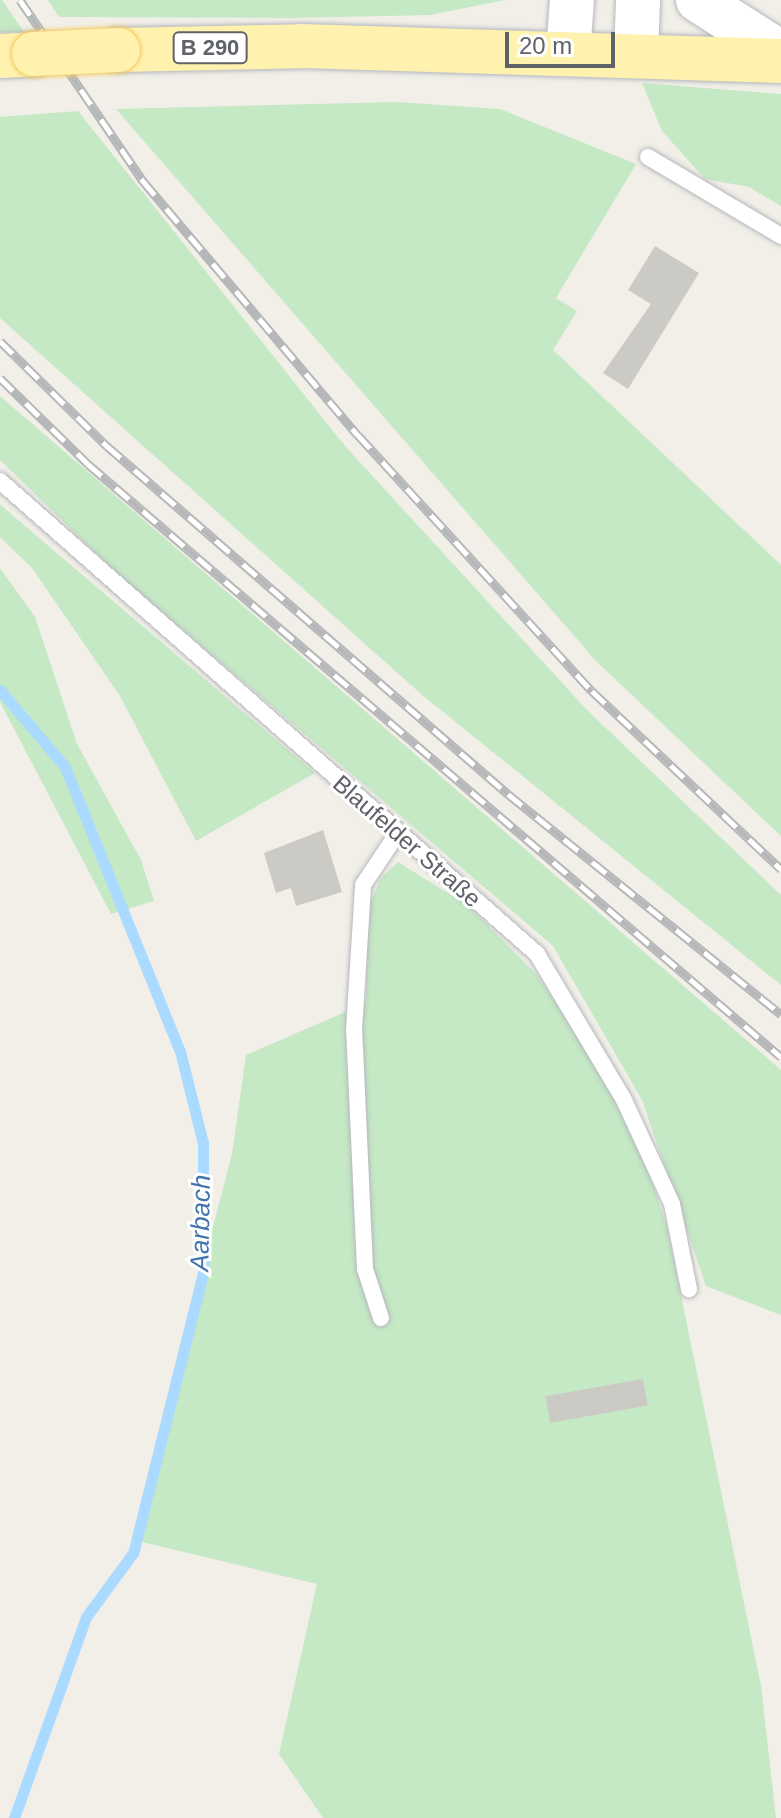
<!DOCTYPE html>
<html>
<head>
<meta charset="utf-8">
<style>
	body { margin:0 }
	#map { position:relative; width:781px; height:1818px; overflow:hidden; background:#f1efe8; font-family:Helvetica,sans-serif }
	div>[style] { position:absolute }
	[style*='--x'] { left:calc(var(--x)*1px); top:calc(var(--y)*1px); width:calc(var(--w)*1px); rotate:calc(var(--a)*1deg) }
	.green>* { inset:0; background:#c5e8c5 }
	.stream>* { height:11px; margin:-5.5px; padding:0 5.5px; transform-origin:5.5px; border-radius:5.5px; background:#aadaff }
	.building>* { inset:0; background:#cccac5; transform-origin:0 0 }
	.roads { filter:drop-shadow(0 0 2px #b5b8bc) drop-shadow(0 0 2px #b5b8bc) }
	.service>* { height:16px; margin:-8px; padding:0 8px; transform-origin:8px; border-radius:8px; background:#fff }
	.secondary>* { height:44px; margin:-22px; padding:0 22px; transform-origin:22px; border-radius:22px; background:#fff }
	.primary>* { height:44px; margin:-22px; padding:0 22px; transform-origin:22px; border-radius:22px; background:#fff2af }
	.rail>* { height:9px; margin-top:-4.5px; transform-origin:0; background:repeating-linear-gradient(90deg,#fff 0 18px,#b6b7b8 0 36px); box-sizing:border-box; border-block:2px solid #b6b7b8 }
	.bridges { filter:drop-shadow(0 0 2px #f2c960) drop-shadow(0 0 2px #f2c960) }
	.primary-bridge>* { height:44px; margin:-22px; padding:0 22px; transform-origin:22px; border-radius:22px; background:#fff2af }
	span { translate:-50% -50%; white-space:nowrap; text-align:center; line-height:1.15; -webkit-text-stroke:6px #fff; paint-order:stroke }
	.shield-label span { padding:2px 6px; background:#fff; border:2px solid; border-radius:6px; -webkit-text-stroke-width:0 }
	.shield-label { font-size:22px; color:#5f6368; font-weight:700 }
	.street-label { font-size:24px; color:#5f6368 }
	.water-label { font-size:26px; color:#4174aa; font-style:italic }
	.scale { position:absolute; left:505px; top:32px; width:110px; height:36px; box-sizing:border-box; border:4px solid #5f6368; border-top:0; padding-left:10px; font-size:24px; line-height:28px; white-space:nowrap; color:#5f6368; -webkit-text-stroke:6px #fff; paint-order:stroke }
</style>
</head>
<body>
<div id="map">
	<div class="green">
		<div style="clip-path:polygon(0 0,2px 0,24px 32px,0 32px)"></div>
		<div style="clip-path:polygon(48px 0,505px 0,430px 15px,290px 18px,59px 17px)"></div>
		<div style="clip-path:polygon(642px 83px,781px 94px,781px 206px,749px 187px,705px 179px,662px 131px)"></div>
		<div style="clip-path:polygon(397px 102px,500px 109px,636px 164px,556px 298px,577px 311px,553px 350px,781px 565px,781px 836px,596px 661px,116px 109px)"></div>
		<div style="clip-path:polygon(78px 111px,345px 446px,587px 710px,781px 895px,781px 985px,421px 694px,0 318px,0 117px)"></div>
		<div style="clip-path:polygon(0 396px,781px 1070px,781px 1315px,706px 1286px,642px 1100px,553px 946px,115px 572px,0 460px)"></div>
		<div style="clip-path:polygon(0 504px,11px 514px,315px 773px,196px 841px,120px 696px,32px 568px,0 537px)"></div>
		<div style="clip-path:polygon(0 568px,35px 617px,77px 744px,141px 860px,154px 901px,111px 914px,0 702px)"></div>
		<div style="clip-path:polygon(398px 862px,470px 907px,537px 975px,601px 1072px,647px 1166px,667px 1227px,761px 1686px,776px 1818px,323px 1818px,279px 1754px,317px 1584px,142px 1542px,151px 1463px,232px 1154px,246px 1055px,366px 1003px,368px 910px,380px 879px)"></div>
	</div>
	<div class="stream">
		<div style="--x:0;--y:690;--w:101;--a:49.8"></div>
		<div style="--x:65;--y:767;--w:306;--a:68"></div>
		<div style="--x:180;--y:1051;--w:95;--a:76"></div>
		<div style="--x:203;--y:1143;--w:130;--a:90"></div>
		<div style="--x:203;--y:1273;--w:289;--a:104"></div>
		<div style="--x:133;--y:1553;--w:79;--a:126.3"></div>
		<div style="--x:86;--y:1617;--w:214;--a:109.7"></div>
	</div>
	<div class="building">
		<div style="clip-path:polygon(655px 246px,699px 273px,628px 389px,603px 373px,651px 304px,628px 290px)"></div>
		<div style="clip-path:polygon(323px 830px,342px 892px,296px 906px,291px 888px,276px 893px,264px 853px)"></div>
		<div style="left:643px;top:1379px;width:27px;height:99px;rotate:80deg"></div>
	</div>
	<div class="roads">
		<div class="service">
			<div style="--x:648;--y:157;--w:155;--a:30.7"></div>
			<div style="--x:0;--y:481;--w:716;--a:41.37"></div>
			<div style="--x:537;--y:954;--w:168;--a:59.2"></div>
			<div style="--x:623;--y:1098;--w:117;--a:65.2"></div>
			<div style="--x:672;--y:1204;--w:87;--a:78.7"></div>
			<div style="--x:381;--y:1318;--w:52;--a:-108.1"></div>
			<div style="--x:365;--y:1269;--w:239;--a:-92.6"></div>
			<div style="--x:354;--y:1030;--w:145;--a:-86.4"></div>
			<div style="--x:363;--y:885;--w:61;--a:-56.3"></div>
		</div>
		<div class="secondary">
			<div style="--x:698;--y:0;--w:98;--a:32.6"></div>
			<div style="--x:568;--y:54;--w:54;--a:-85.8"></div>
			<div style="--x:636;--y:55;--w:55;--a:-87.9"></div>
		</div>
		<div class="primary">
			<div style="--x:118;--y:50;--w:184;--a:-1.2"></div>
			<div style="--x:302;--y:46;--w:479;--a:1.8"></div>
			<div style="--x:0;--y:56;--w:34;--a:-3"></div>
		</div>
	</div>
	<div class="rail">
		<div style="--x:20;--y:0;--w:219;--a:55.8"></div>
		<div style="--x:143;--y:181;--w:333;--a:49.8"></div>
		<div style="--x:358;--y:435;--w:347;--a:47.6"></div>
		<div style="--x:592;--y:691;--w:260;--a:43.3"></div>
		<div style="--x:0;--y:341;--w:150;--a:44.5"></div>
		<div style="--x:107;--y:446;--w:531;--a:40.95"></div>
		<div style="--x:508;--y:794;--w:351;--a:38.9"></div>
		<div style="--x:0;--y:378;--w:123;--a:44.3"></div>
		<div style="--x:88;--y:464;--w:912;--a:40.55"></div>
	</div>
	<div class="bridges">
		<div class="primary-bridge">
			<div style="--x:34;--y:54;--w:84;--a:-2.7"></div>
		</div>
	</div>
	<div class="shield-label">
		<span style="left:210px;top:48px">B 290</span>
	</div>
	<div class="street-label">
		<span style="left:407px;top:841px;rotate:41deg">Blaufelder Straße</span>
	</div>
	<div class="water-label">
		<span style="left:201px;top:1223px;rotate:-89deg">Aarbach</span>
	</div>
	<div class="scale">20 m</div>
</div>
</body>
</html>
